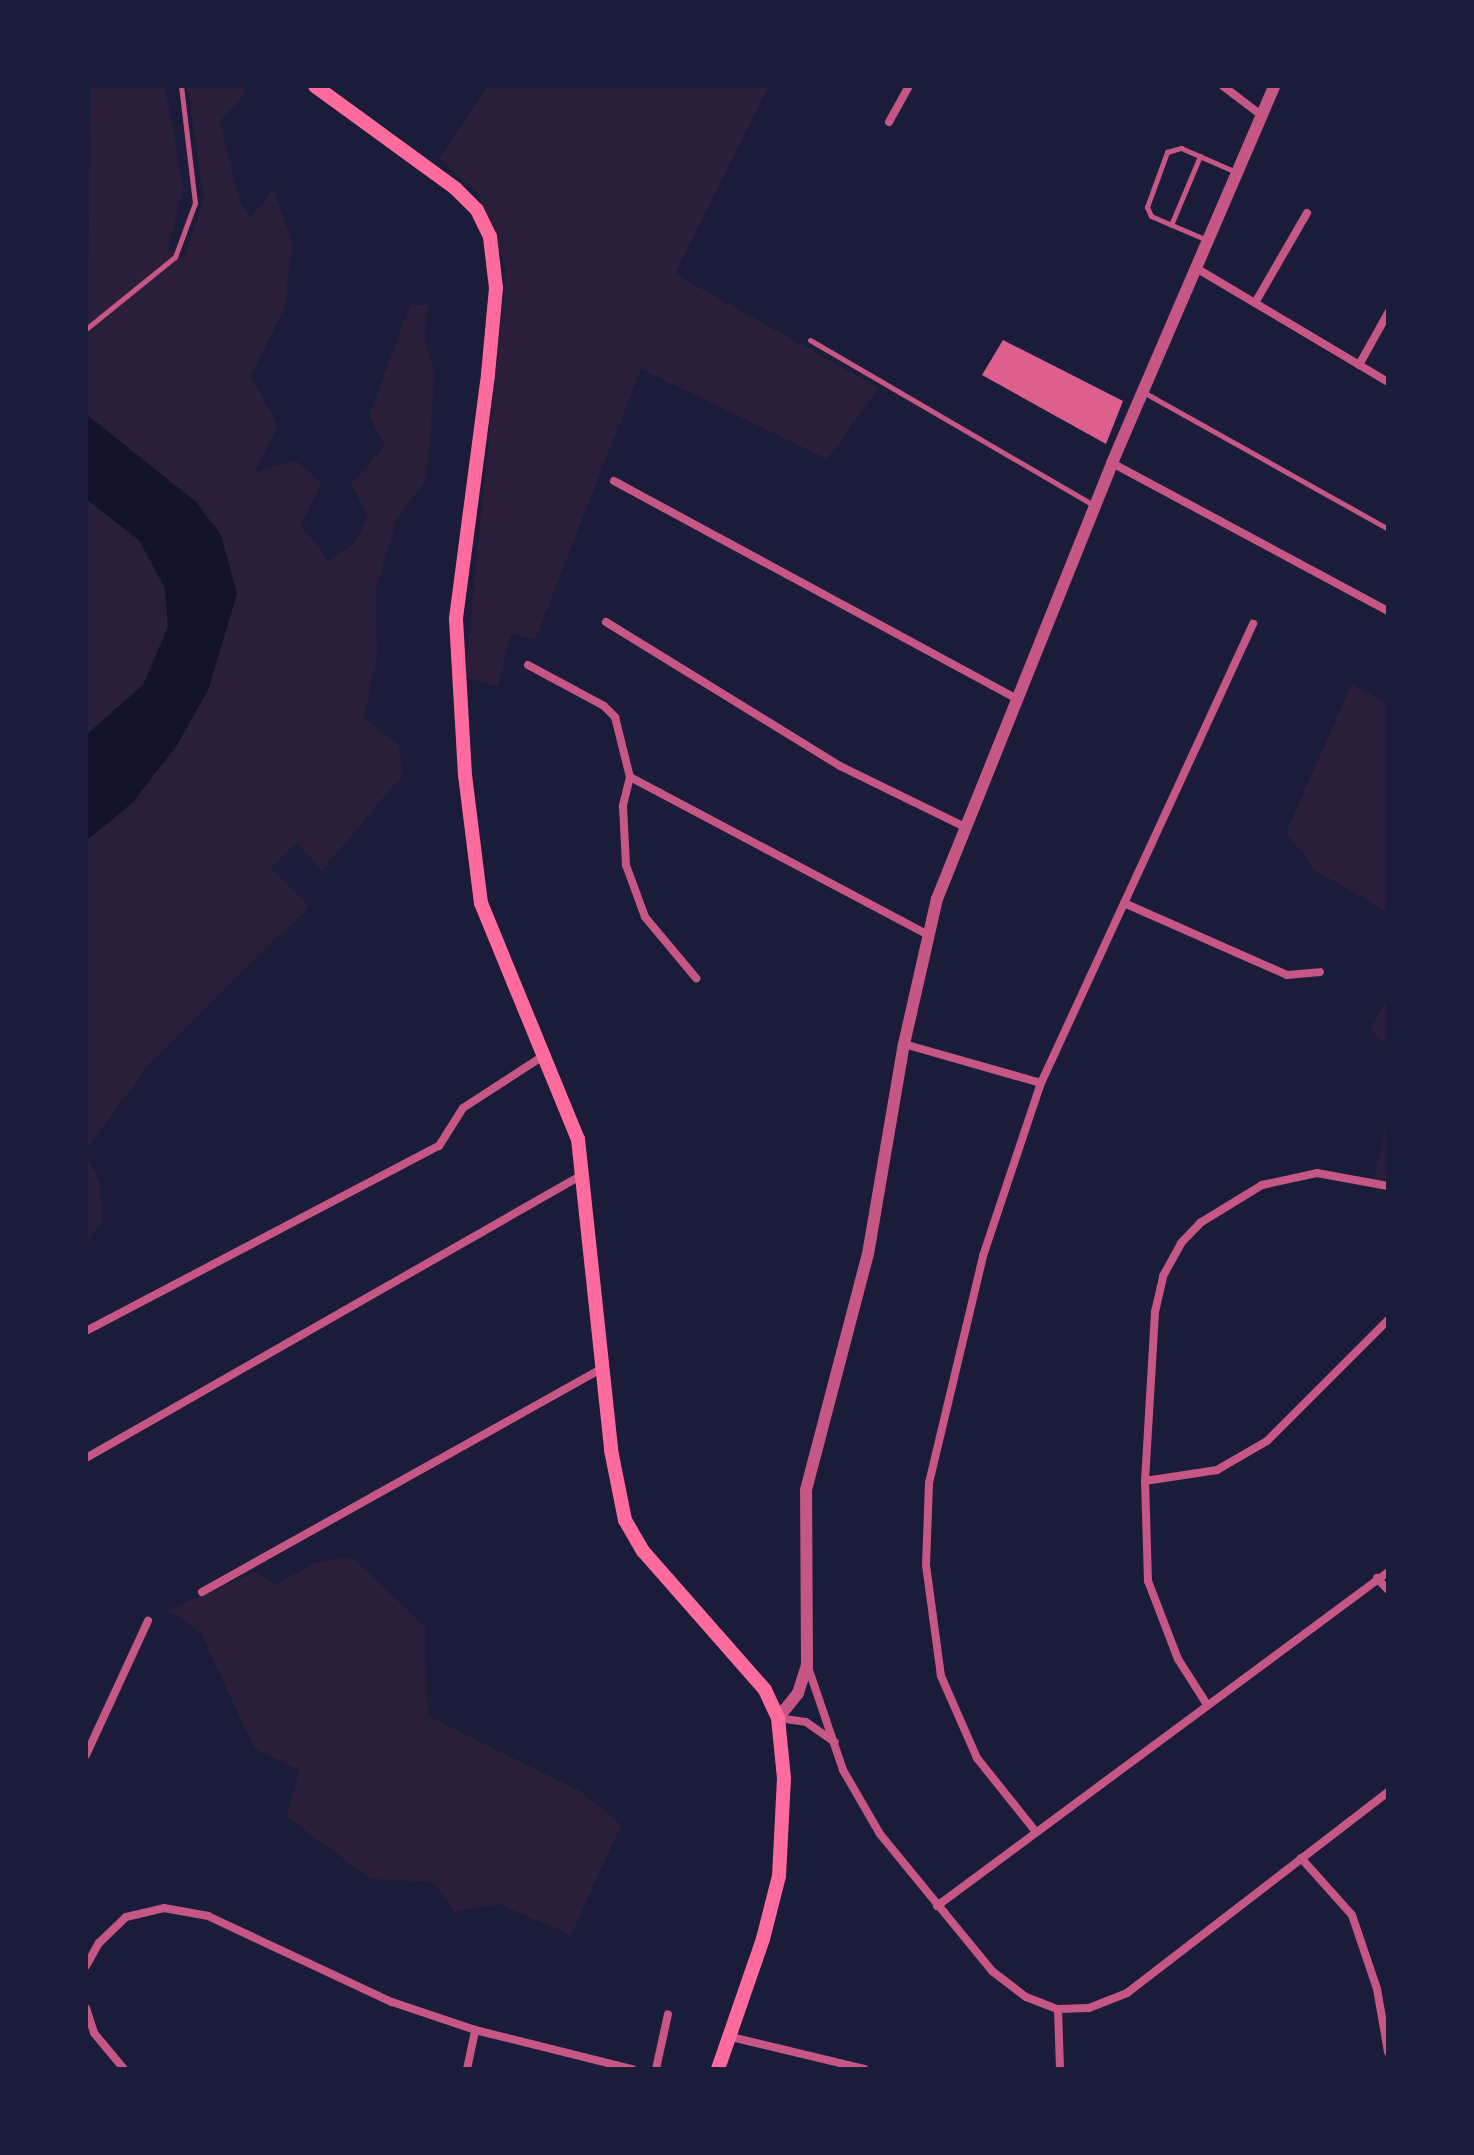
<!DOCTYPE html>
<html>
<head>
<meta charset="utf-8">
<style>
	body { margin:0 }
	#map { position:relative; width:1474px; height:2155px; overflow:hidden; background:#1b1b3a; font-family:Spectral,serif }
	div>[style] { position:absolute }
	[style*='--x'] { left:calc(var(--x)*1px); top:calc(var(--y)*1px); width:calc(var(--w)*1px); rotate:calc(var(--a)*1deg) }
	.green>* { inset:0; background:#2a1e3b }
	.water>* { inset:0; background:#12122b }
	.building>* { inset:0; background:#dd5f8e }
	.service>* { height:5px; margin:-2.5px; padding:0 2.5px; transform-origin:2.5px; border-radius:2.5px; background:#c65784 }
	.minor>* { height:8px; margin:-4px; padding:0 4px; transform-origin:4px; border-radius:4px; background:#c65784 }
	.tertiary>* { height:12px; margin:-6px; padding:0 6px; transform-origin:6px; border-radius:6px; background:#c65784 }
	.secondary>* { height:14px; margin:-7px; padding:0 7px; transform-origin:7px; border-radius:7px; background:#ff6b9d }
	span { translate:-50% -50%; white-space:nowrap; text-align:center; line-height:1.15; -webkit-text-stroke:7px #1b1b3a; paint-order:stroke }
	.frame { position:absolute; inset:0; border:88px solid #1b1b3a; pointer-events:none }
</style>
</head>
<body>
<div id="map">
	<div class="green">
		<div style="clip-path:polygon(91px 86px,165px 86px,183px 189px,168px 249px,184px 258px,204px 201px,188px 86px,241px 86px,246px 93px,220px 121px,240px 203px,250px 218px,273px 189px,293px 243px,284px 309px,251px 376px,278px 426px,255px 472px,295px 460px,322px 483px,301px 525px,329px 561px,357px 540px,367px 516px,351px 483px,385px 446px,369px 416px,410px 305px,428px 305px,425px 340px,435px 372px,426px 479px,396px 521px,376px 590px,377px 656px,364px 718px,398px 745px,403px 774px,322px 871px,297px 842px,270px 868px,309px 907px,150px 1063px,86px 1150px,86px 841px,133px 802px,177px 745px,208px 690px,237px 594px,86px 414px)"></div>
		<div style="clip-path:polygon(488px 86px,769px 86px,675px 274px,879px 388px,827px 459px,641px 369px,535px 640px,511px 634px,498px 687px,465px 677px,506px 270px,478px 194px,440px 159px)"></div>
		<div style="clip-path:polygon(86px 499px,139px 540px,165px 588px,168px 627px,143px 685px,86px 735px)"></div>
		<div style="clip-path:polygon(1352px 684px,1388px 703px,1388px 912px,1316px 871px,1286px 832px)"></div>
		<div style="clip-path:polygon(1388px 997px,1388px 1045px,1370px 1030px)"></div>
		<div style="clip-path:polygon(1388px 1116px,1388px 1185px,1374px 1182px)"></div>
		<div style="clip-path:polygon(86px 1155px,100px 1183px,102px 1221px,86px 1243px)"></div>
		<div style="clip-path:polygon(352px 1557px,425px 1627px,428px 1716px,582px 1792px,621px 1825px,571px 1935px,499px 1904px,455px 1912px,433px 1882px,371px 1879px,287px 1817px,299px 1770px,254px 1748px,201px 1633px,168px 1610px,257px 1572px,275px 1585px,314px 1563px)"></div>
	</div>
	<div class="water">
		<div style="clip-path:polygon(86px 414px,196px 502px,221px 535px,237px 594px,208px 690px,177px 745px,133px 802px,86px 841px,86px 735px,143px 685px,168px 627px,165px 588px,139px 540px,86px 499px)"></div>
	</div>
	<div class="building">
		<div style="clip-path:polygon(1003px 340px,1123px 401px,1106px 444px,982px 375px)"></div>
	</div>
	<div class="service">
		<div style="--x:1171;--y:225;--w:75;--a:-67.2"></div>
		<div style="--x:1207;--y:240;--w:61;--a:-156.8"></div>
		<div style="--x:1151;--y:216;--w:10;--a:-114"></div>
		<div style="--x:1147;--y:207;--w:59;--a:-70"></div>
		<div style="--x:1167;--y:152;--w:15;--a:-16"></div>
		<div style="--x:1181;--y:148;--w:60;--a:23.6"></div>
		<div style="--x:86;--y:329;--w:114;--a:-39"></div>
		<div style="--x:175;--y:257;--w:58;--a:-69.7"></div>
		<div style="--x:195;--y:203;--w:118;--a:-96.8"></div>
		<div style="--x:810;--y:340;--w:326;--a:30.2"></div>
		<div style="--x:1145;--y:393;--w:278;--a:29.2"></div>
	</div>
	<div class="minor">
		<div style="--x:1223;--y:86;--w:48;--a:37.3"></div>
		<div style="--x:889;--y:122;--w:41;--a:-60.9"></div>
		<div style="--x:1196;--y:268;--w:223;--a:30.7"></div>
		<div style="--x:1255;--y:303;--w:104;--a:-60"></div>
		<div style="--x:1359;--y:365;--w:60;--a:-60.9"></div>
		<div style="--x:1112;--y:463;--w:313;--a:28.2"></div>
		<div style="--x:614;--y:481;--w:460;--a:28.4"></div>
		<div style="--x:606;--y:622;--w:275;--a:31.6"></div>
		<div style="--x:840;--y:766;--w:137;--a:26"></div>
		<div style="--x:528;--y:665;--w:86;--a:28.3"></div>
		<div style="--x:604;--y:706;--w:16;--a:45"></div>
		<div style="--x:615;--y:717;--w:62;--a:76"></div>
		<div style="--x:630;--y:777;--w:30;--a:104"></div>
		<div style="--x:623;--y:806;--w:59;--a:87.1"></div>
		<div style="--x:626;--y:865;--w:55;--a:69.9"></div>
		<div style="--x:645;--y:917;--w:80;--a:50.1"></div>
		<div style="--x:630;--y:777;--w:337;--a:27.9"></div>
		<div style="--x:1124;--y:903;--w:178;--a:23.8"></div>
		<div style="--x:1287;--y:975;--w:33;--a:-5"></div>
		<div style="--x:904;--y:1044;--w:142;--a:15.9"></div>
		<div style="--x:86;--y:1331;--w:399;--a:-27.7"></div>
		<div style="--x:439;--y:1146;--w:45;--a:-57.7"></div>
		<div style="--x:463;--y:1108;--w:99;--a:-33"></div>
		<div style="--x:86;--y:1458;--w:571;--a:-29.71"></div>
		<div style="--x:1145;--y:1481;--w:73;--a:-8.7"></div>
		<div style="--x:1217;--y:1470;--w:58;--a:-30.1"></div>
		<div style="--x:1267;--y:1441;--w:171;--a:-45"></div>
		<div style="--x:1377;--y:1578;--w:16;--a:47"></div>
		<div style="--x:202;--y:1592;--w:457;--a:-29.2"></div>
		<div style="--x:808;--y:1667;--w:109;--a:71.2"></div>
		<div style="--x:843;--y:1770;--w:74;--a:60"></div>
		<div style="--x:880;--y:1834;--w:177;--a:50.7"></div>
		<div style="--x:992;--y:1971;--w:43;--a:37.4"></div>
		<div style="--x:1026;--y:1997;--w:34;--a:21"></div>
		<div style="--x:1058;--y:2009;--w:31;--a:-2"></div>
		<div style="--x:1089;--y:2008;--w:41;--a:-21.5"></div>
		<div style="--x:1127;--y:1993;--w:329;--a:-37.6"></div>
		<div style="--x:1206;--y:1703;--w:52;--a:-122.5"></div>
		<div style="--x:1178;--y:1659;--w:84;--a:-111"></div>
		<div style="--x:1148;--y:1581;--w:100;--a:-91.7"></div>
		<div style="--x:1145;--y:1481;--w:169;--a:-86.6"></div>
		<div style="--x:1155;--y:1312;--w:37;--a:-77"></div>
		<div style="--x:1163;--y:1276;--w:38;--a:-61"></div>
		<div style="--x:1181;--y:1243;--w:28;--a:-46"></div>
		<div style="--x:1200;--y:1223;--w:73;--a:-31.5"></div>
		<div style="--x:1262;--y:1185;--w:56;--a:-12.3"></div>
		<div style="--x:1317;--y:1173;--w:72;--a:10.4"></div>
		<div style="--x:778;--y:1718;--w:28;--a:8"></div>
		<div style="--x:806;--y:1722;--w:35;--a:35"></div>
		<div style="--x:86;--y:1755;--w:148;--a:-65.2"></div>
		<div style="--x:1036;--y:1832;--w:95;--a:-128.6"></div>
		<div style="--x:977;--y:1758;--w:90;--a:-113.7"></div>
		<div style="--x:941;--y:1676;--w:112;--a:-97.7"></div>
		<div style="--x:926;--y:1565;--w:82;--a:-87.9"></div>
		<div style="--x:929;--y:1483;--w:233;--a:-76.6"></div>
		<div style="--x:983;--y:1256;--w:182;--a:-71.5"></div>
		<div style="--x:1041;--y:1083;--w:506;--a:-65.21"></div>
		<div style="--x:1301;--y:1858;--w:76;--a:48.2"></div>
		<div style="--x:1352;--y:1915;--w:78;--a:71.3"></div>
		<div style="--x:1377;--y:1989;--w:64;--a:80.1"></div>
		<div style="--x:937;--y:1906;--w:561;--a:-36.52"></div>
		<div style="--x:86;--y:1966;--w:26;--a:-61"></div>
		<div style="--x:99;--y:1943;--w:37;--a:-44"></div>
		<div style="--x:126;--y:1917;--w:39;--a:-13"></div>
		<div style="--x:164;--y:1908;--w:45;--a:10.3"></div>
		<div style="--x:208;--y:1916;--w:203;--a:25.1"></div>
		<div style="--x:392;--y:2002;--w:88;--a:18.6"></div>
		<div style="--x:475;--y:2030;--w:162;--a:14"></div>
		<div style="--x:86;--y:2008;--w:26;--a:72"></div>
		<div style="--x:94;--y:2033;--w:47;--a:50.2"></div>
		<div style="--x:1058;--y:2009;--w:60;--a:88.1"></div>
		<div style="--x:731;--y:2037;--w:137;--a:13.5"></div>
		<div style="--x:467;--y:2069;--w:40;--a:-78"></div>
		<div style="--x:656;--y:2069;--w:56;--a:-77.7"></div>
	</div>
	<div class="tertiary">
		<div style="--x:778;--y:1718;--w:32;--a:-51"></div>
		<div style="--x:798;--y:1693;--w:28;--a:-72"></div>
		<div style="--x:807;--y:1666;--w:176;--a:-90.3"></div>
		<div style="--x:806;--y:1490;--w:244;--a:-75.3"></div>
		<div style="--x:868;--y:1254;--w:213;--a:-80.3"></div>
		<div style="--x:904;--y:1044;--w:149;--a:-77.2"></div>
		<div style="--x:937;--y:899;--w:470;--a:-68.1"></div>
		<div style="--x:1112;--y:463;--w:410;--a:-66.7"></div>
	</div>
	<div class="secondary">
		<div style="--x:315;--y:86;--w:173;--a:36.1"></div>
		<div style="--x:455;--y:188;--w:31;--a:45"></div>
		<div style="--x:477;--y:210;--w:30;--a:64"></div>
		<div style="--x:490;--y:237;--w:51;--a:83.3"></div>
		<div style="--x:496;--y:288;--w:87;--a:95.3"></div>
		<div style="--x:488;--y:375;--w:246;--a:97.5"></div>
		<div style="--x:456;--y:619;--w:156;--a:86.7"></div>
		<div style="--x:465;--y:775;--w:129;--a:82.9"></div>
		<div style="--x:481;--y:903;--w:255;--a:67.7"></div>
		<div style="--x:578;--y:1139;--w:313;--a:83.9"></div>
		<div style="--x:611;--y:1450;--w:71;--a:78.7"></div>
		<div style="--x:625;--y:1520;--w:36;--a:60"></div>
		<div style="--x:643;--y:1551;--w:185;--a:48.7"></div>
		<div style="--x:765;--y:1690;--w:31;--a:65"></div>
		<div style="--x:778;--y:1718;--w:60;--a:84.3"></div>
		<div style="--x:784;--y:1778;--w:98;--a:92.9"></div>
		<div style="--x:779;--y:1876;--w:65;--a:104.3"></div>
		<div style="--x:763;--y:1939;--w:138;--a:109.1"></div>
	</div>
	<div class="frame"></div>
</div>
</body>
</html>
